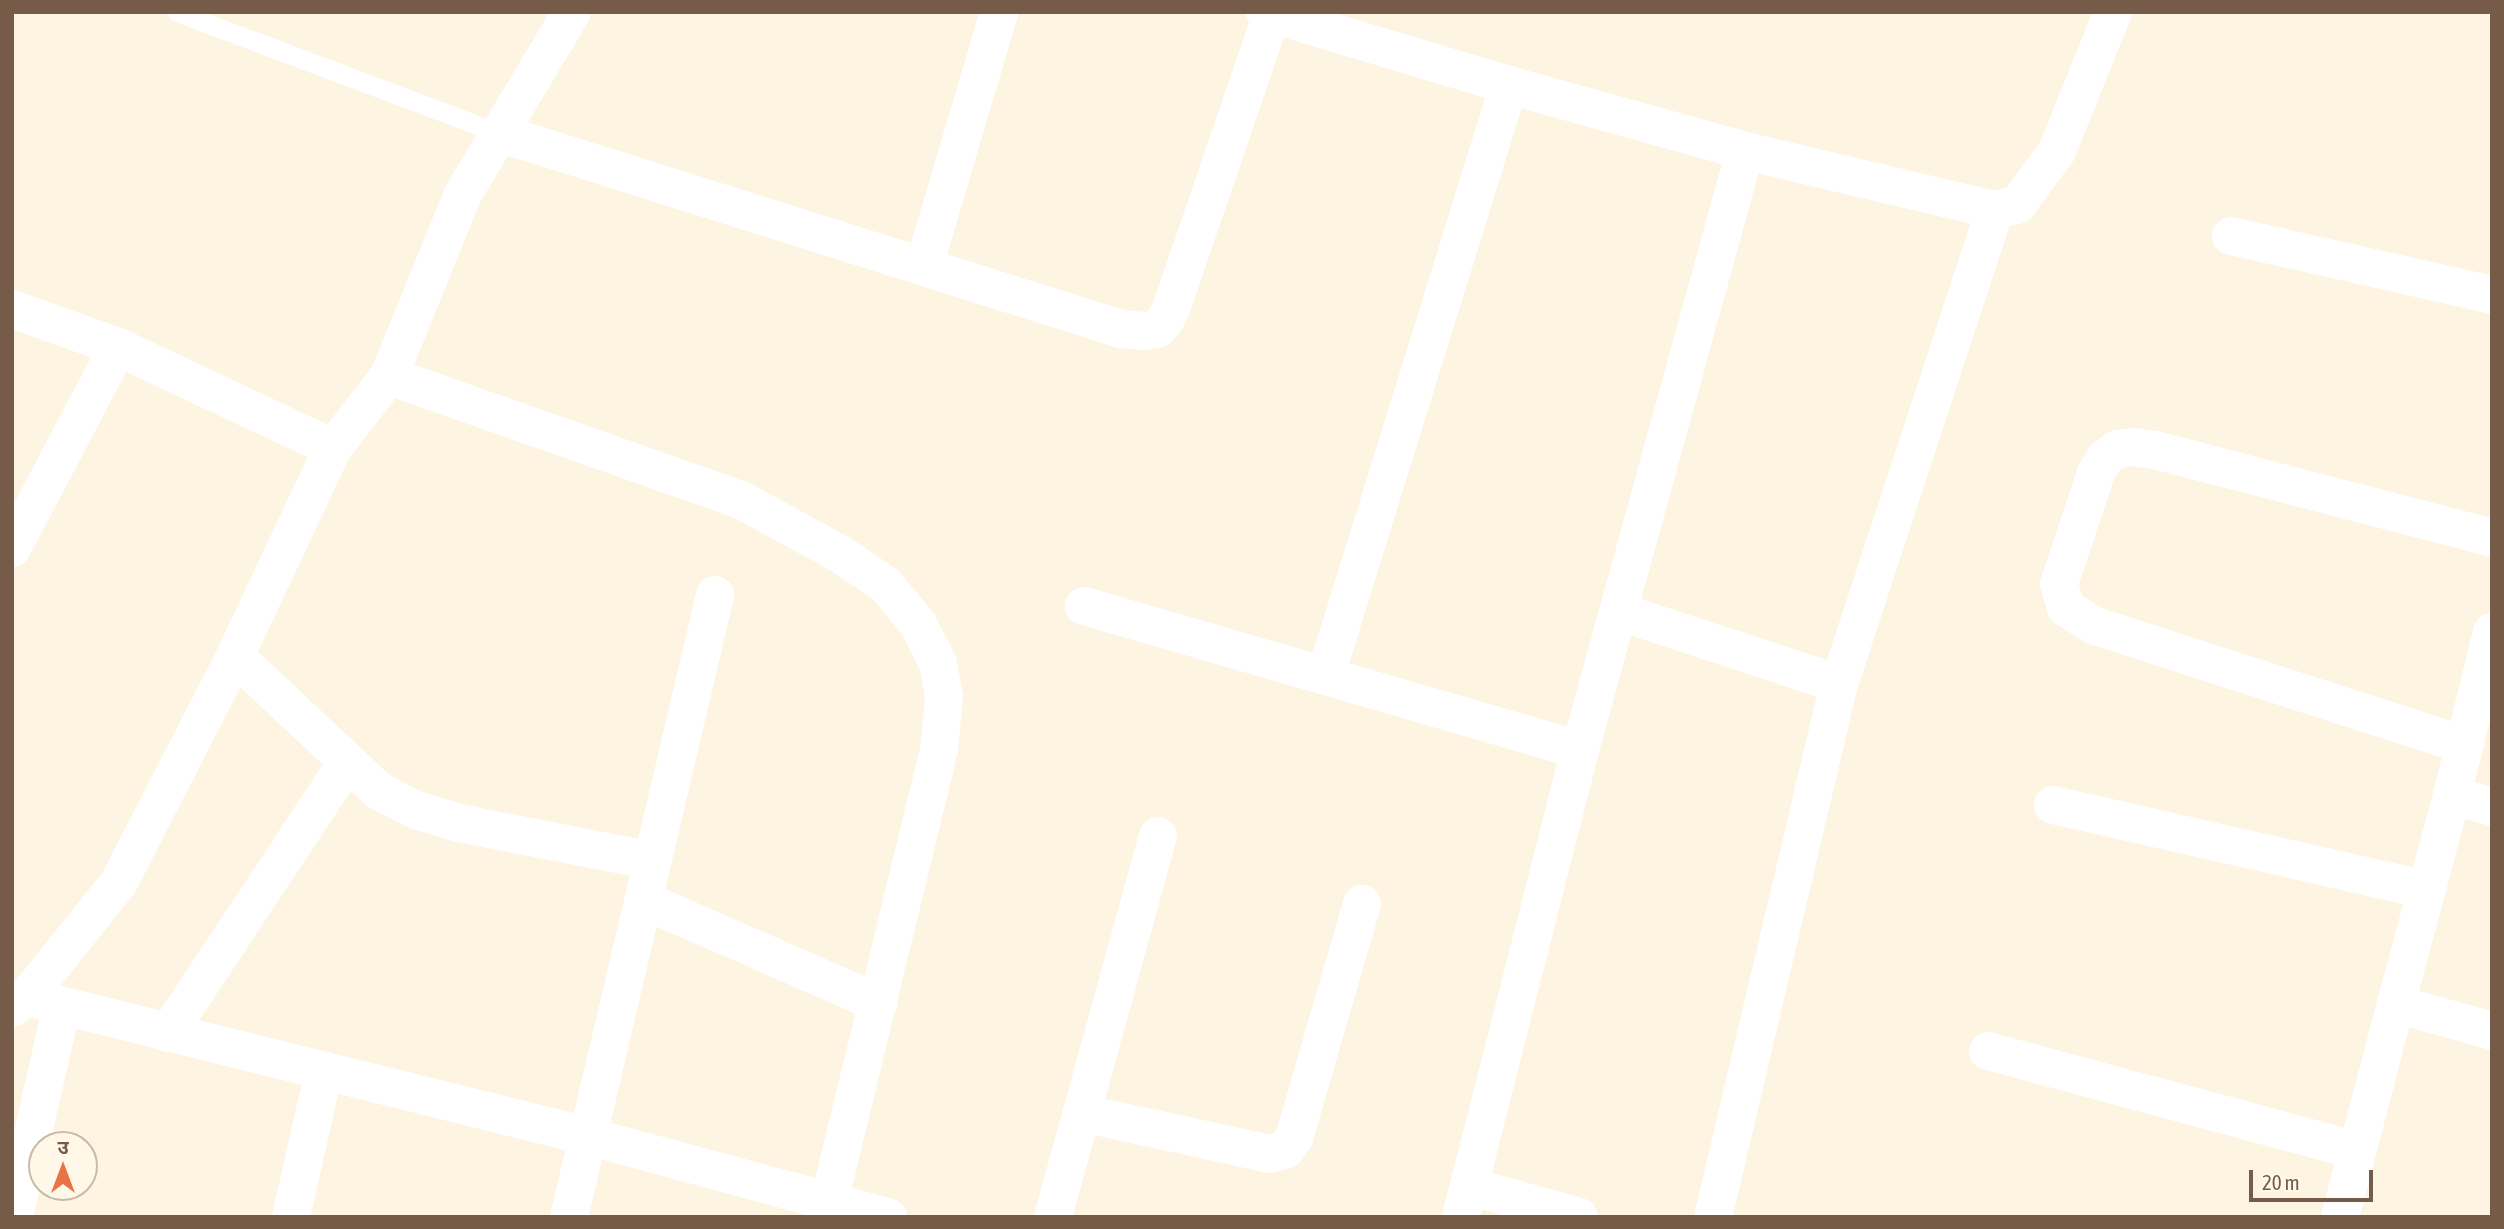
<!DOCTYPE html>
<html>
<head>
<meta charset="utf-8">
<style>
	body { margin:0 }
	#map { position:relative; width:2504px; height:1229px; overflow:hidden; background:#fdf4e2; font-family:"Asap Condensed","Noto Sans Devanagari",sans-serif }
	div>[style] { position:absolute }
	.lane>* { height:19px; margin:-9.5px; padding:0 9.5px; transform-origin:9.5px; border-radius:9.5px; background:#fff }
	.street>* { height:38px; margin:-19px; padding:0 19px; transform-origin:19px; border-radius:19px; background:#fff }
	span { translate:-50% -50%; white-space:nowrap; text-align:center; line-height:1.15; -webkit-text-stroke:7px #fff8e9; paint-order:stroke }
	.frame { position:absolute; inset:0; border:14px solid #755b48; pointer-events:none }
	.north { position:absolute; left:28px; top:1131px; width:70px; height:70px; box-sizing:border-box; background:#fff8e9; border:2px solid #c8b9a9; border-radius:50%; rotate:0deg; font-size:19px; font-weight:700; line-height:28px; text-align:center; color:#755b48 }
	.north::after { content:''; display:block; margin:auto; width:24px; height:32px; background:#e97344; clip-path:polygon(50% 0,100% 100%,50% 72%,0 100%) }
	.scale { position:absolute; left:2249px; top:1170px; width:124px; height:32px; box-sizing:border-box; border:4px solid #755b48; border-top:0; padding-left:9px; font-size:21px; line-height:24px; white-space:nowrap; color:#755b48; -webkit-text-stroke:5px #fff8e9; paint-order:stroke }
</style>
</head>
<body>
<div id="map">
	<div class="lane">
		<div style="left:177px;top:12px;width:344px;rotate:20.6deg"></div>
	</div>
	<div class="street">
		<div style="left:1265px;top:12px;width:255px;rotate:16.7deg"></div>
		<div style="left:1509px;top:85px;width:617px;rotate:107.26deg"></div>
		<div style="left:1509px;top:85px;width:245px;rotate:15.6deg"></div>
		<div style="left:1745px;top:151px;width:257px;rotate:13.3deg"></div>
		<div style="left:1995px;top:210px;width:23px;rotate:-13deg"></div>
		<div style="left:2017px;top:205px;width:67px;rotate:-53.5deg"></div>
		<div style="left:2057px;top:151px;width:150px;rotate:-68.1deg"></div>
		<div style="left:499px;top:133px;width:652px;rotate:17.49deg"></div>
		<div style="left:1121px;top:329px;width:23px;rotate:5deg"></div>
		<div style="left:1144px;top:331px;width:13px;rotate:-9deg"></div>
		<div style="left:1157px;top:329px;width:11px;rotate:-45deg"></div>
		<div style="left:1165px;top:321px;width:17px;rotate:-65deg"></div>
		<div style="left:1172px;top:306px;width:309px;rotate:-71.1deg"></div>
		<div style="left:2231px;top:236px;width:268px;rotate:12.7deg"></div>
		<div style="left:924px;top:266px;width:265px;rotate:-73.5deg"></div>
		<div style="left:12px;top:309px;width:113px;rotate:19.7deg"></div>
		<div style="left:118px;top:347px;width:238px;rotate:25.2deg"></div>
		<div style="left:389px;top:376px;width:373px;rotate:19.4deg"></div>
		<div style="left:741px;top:500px;width:113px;rotate:28.6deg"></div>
		<div style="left:840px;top:554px;width:55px;rotate:34deg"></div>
		<div style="left:886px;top:585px;width:50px;rotate:50.6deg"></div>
		<div style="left:918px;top:624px;width:44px;rotate:62.9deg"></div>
		<div style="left:938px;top:663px;width:35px;rotate:80deg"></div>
		<div style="left:944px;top:697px;width:53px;rotate:95.4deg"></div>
		<div style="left:939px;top:750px;width:481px;rotate:103.7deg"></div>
		<div style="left:12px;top:548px;width:227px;rotate:-62.2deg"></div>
		<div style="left:1084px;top:606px;width:516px;rotate:16.19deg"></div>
		<div style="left:1620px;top:612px;width:231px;rotate:18.2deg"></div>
		<div style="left:1839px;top:684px;width:548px;rotate:103.3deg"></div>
		<div style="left:235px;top:656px;width:197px;rotate:43.2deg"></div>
		<div style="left:379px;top:791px;width:42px;rotate:27.2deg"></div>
		<div style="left:416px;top:810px;width:45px;rotate:16.8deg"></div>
		<div style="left:459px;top:823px;width:197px;rotate:11.1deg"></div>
		<div style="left:1839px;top:684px;width:499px;rotate:-71.8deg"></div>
		<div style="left:2464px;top:745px;width:388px;rotate:-162.1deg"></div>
		<div style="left:2095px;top:626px;width:34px;rotate:-148deg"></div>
		<div style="left:2066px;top:608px;width:25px;rotate:-106deg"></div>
		<div style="left:2059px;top:584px;width:117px;rotate:-71.6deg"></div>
		<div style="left:2096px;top:473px;width:17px;rotate:-59deg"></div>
		<div style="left:2105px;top:458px;width:16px;rotate:-35deg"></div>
		<div style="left:2118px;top:449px;width:15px;rotate:-8deg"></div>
		<div style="left:2133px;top:447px;width:22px;rotate:8deg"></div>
		<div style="left:2155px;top:450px;width:348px;rotate:14.6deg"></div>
		<div style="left:2452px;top:795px;width:42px;rotate:16.7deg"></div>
		<div style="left:2053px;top:805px;width:383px;rotate:12.8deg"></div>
		<div style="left:643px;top:900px;width:257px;rotate:23.6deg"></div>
		<div style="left:27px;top:997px;width:577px;rotate:13.94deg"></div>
		<div style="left:587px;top:1136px;width:312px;rotate:15.1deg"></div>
		<div style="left:2396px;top:1004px;width:216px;rotate:-75deg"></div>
		<div style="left:2452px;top:795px;width:168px;rotate:-76.2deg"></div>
		<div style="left:12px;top:1008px;width:19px;rotate:-36deg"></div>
		<div style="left:27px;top:997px;width:147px;rotate:-51.3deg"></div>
		<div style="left:119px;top:882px;width:254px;rotate:-62.8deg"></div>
		<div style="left:235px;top:656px;width:230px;rotate:-64.8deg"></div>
		<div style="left:333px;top:448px;width:91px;rotate:-52.1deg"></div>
		<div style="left:389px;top:376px;width:196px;rotate:-67.9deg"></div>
		<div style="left:463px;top:194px;width:212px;rotate:-59.1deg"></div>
		<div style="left:168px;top:1033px;width:324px;rotate:-56.5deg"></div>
		<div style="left:1988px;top:1051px;width:381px;rotate:15.1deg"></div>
		<div style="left:1082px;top:1113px;width:192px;rotate:12.3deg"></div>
		<div style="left:1270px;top:1154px;width:16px;rotate:-15deg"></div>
		<div style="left:1285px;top:1150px;width:15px;rotate:-53deg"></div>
		<div style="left:1294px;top:1138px;width:244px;rotate:-73.8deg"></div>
		<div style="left:1469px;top:1186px;width:114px;rotate:15.7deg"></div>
		<div style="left:14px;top:1217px;width:216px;rotate:-77.2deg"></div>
		<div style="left:291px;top:1217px;width:150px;rotate:-77.3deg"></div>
		<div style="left:569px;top:1217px;width:639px;rotate:-76.79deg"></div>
		<div style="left:1053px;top:1217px;width:395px;rotate:-74.6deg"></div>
		<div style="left:1461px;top:1217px;width:482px;rotate:-75.7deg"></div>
		<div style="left:1580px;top:750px;width:621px;rotate:-74.6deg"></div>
		<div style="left:2340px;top:1217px;width:220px;rotate:-75.3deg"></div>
		<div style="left:2396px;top:1004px;width:100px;rotate:15.7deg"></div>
	</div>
	<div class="frame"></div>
	<div class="north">उ</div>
	<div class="scale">20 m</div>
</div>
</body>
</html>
